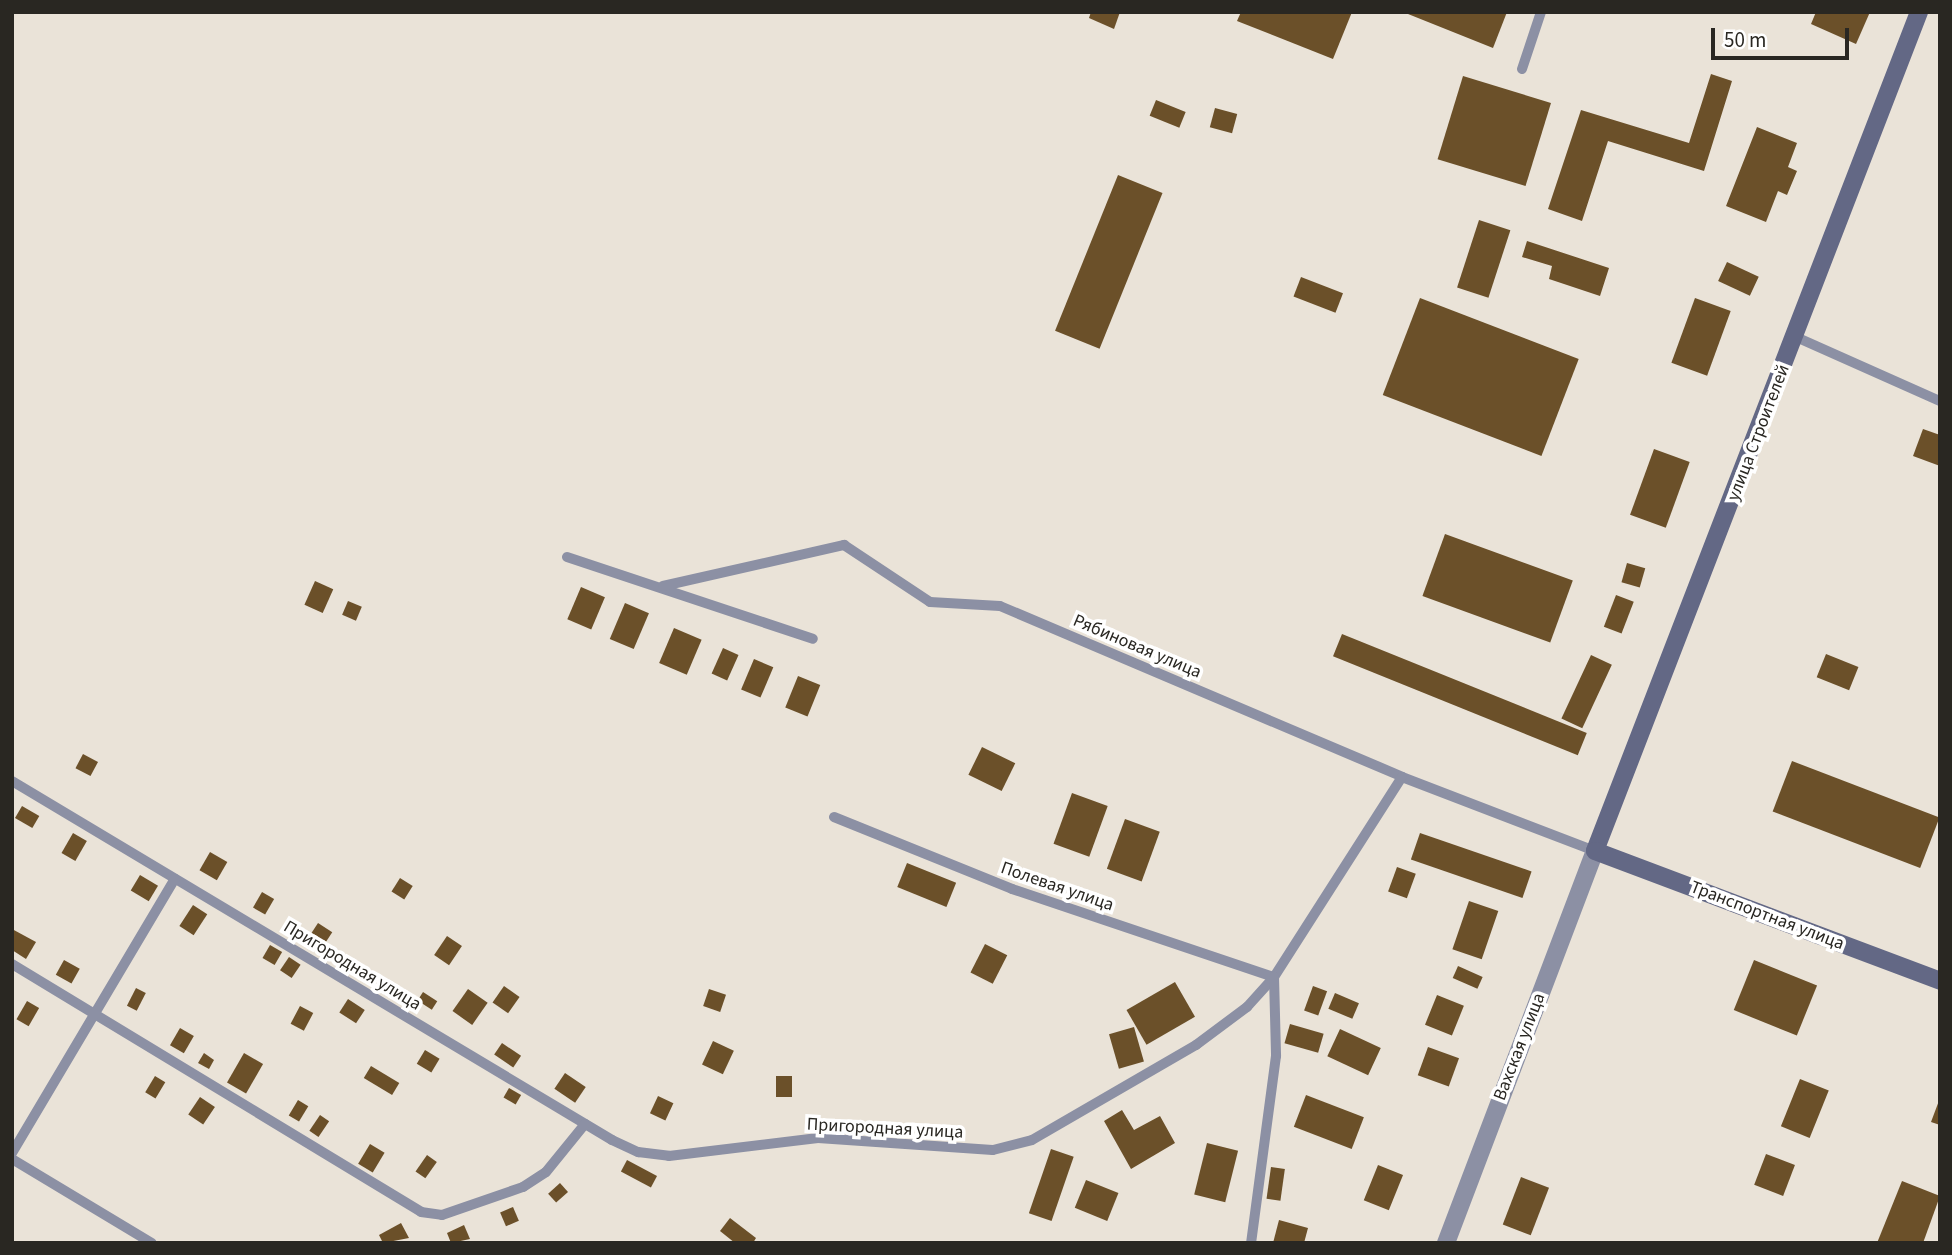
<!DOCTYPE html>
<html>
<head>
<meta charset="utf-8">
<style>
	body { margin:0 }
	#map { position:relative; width:1952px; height:1255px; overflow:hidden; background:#eae3d8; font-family:"Source Sans 3",sans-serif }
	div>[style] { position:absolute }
	.building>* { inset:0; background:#6b5029; transform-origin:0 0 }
	.service>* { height:10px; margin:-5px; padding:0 5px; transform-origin:5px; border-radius:5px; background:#8c90a4 }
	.tertiary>* { height:18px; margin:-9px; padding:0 9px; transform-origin:9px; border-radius:9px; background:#8c90a4 }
	.secondary>* { height:18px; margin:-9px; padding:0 9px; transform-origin:9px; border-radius:9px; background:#636885 }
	span { translate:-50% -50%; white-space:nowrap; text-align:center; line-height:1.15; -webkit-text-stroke:7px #fff; paint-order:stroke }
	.street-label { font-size:18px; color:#292722 }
	.frame { position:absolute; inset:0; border:14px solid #292722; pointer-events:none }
	.scale { position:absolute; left:1711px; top:28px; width:138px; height:32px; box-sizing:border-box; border:4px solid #292722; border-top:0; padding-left:9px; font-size:21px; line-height:24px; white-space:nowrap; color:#292722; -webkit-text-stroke:5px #fff; paint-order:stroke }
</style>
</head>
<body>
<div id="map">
	<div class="building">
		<div style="clip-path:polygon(1091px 12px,1120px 12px,1114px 29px,1089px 18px)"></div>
		<div style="clip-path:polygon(1241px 12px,1352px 12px,1333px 59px,1237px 21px)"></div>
		<div style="clip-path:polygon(1403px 12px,1507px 12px,1493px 48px)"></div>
		<div style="clip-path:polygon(1816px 12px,1870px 12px,1856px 44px,1811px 24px)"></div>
		<div style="clip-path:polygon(1711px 74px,1732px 81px,1704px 171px,1608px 141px,1582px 221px,1548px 209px,1581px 110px,1689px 143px)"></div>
		<div style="left:1463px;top:76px;width:92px;height:87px;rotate:17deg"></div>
		<div style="left:1156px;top:100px;width:32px;height:17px;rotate:22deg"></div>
		<div style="left:1215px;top:108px;width:23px;height:20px;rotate:15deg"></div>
		<div style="clip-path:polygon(1757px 127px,1797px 143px,1788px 167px,1797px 171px,1787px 195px,1778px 191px,1766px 222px,1726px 206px)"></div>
		<div style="left:1118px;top:175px;width:48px;height:168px;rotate:22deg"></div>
		<div style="left:1479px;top:220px;width:33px;height:71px;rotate:18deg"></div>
		<div style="clip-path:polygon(1527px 241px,1609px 268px,1600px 296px,1549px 279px,1552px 266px,1522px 257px)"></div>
		<div style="left:1727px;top:262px;width:35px;height:21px;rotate:25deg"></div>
		<div style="left:1301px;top:277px;width:45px;height:21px;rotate:21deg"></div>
		<div style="left:1420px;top:298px;width:170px;height:104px;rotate:21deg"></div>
		<div style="left:1695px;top:298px;width:38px;height:69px;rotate:20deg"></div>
		<div style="clip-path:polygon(1923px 429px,1940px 435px,1940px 466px,1913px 456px)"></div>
		<div style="left:1654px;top:449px;width:38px;height:70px;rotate:20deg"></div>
		<div style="left:1445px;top:534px;width:136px;height:66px;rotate:20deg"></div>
		<div style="left:1627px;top:563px;width:19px;height:20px;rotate:16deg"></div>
		<div style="left:315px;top:581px;width:20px;height:26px;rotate:24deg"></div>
		<div style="left:581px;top:587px;width:26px;height:35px;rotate:23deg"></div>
		<div style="left:1616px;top:595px;width:19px;height:34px;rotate:21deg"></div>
		<div style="left:348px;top:601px;width:15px;height:15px;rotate:23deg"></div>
		<div style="left:625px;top:603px;width:26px;height:39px;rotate:23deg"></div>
		<div style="left:674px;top:628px;width:30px;height:38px;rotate:23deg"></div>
		<div style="left:1342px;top:634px;width:264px;height:24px;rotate:22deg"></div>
		<div style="left:723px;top:648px;width:17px;height:28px;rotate:24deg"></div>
		<div style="left:1826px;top:654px;width:35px;height:25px;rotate:22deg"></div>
		<div style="left:1591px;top:655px;width:23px;height:70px;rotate:25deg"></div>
		<div style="left:754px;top:659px;width:21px;height:33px;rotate:23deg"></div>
		<div style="left:798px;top:676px;width:24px;height:34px;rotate:22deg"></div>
		<div style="left:982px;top:747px;width:37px;height:31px;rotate:26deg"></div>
		<div style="left:83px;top:754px;width:17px;height:16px;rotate:28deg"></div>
		<div style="left:1792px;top:761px;width:158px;height:54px;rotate:21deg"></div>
		<div style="left:1072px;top:793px;width:38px;height:54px;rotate:20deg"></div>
		<div style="left:22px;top:806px;width:20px;height:14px;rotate:30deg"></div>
		<div style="left:1125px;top:819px;width:37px;height:53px;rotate:20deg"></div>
		<div style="left:73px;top:833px;width:16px;height:23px;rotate:30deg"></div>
		<div style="left:1420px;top:833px;width:118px;height:28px;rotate:19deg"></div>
		<div style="left:210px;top:852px;width:20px;height:21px;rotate:30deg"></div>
		<div style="left:907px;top:863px;width:53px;height:26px;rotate:22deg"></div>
		<div style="left:1397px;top:867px;width:20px;height:26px;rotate:20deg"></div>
		<div style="left:140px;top:875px;width:21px;height:18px;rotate:31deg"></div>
		<div style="left:400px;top:878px;width:15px;height:16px;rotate:32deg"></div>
		<div style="left:262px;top:892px;width:14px;height:18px;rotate:30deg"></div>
		<div style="left:1469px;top:901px;width:31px;height:51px;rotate:19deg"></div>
		<div style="left:193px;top:905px;width:17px;height:25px;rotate:33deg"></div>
		<div style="left:318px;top:923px;width:17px;height:21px;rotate:33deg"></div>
		<div style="clip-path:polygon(12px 929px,36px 942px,26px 959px,12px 950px)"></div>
		<div style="left:447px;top:936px;width:18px;height:23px;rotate:34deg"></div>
		<div style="left:985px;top:944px;width:25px;height:32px;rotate:27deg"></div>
		<div style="left:270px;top:945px;width:14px;height:15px;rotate:30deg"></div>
		<div style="left:289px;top:957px;width:14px;height:16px;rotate:34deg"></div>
		<div style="left:64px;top:960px;width:18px;height:17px;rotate:29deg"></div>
		<div style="left:1754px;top:960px;width:68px;height:54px;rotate:22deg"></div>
		<div style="left:1458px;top:966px;width:27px;height:13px;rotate:24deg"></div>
		<div style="left:1175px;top:982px;width:40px;height:56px;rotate:60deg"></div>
		<div style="left:504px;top:986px;width:19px;height:20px;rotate:35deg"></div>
		<div style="left:1313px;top:986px;width:15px;height:26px;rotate:20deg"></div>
		<div style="left:136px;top:988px;width:11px;height:20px;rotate:27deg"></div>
		<div style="left:468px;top:989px;width:24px;height:27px;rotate:35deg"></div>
		<div style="left:709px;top:989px;width:18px;height:18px;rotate:19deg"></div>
		<div style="left:423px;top:992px;width:17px;height:10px;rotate:33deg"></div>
		<div style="left:1335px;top:993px;width:26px;height:17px;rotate:23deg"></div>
		<div style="left:1437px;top:995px;width:29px;height:32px;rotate:22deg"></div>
		<div style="left:348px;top:999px;width:20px;height:16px;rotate:33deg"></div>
		<div style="left:27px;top:1001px;width:14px;height:21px;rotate:30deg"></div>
		<div style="left:300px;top:1006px;width:15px;height:20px;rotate:28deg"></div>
		<div style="left:1290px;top:1024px;width:35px;height:20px;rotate:16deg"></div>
		<div style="left:1134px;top:1027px;width:36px;height:26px;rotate:74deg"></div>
		<div style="left:180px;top:1028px;width:16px;height:20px;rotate:30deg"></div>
		<div style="left:1340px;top:1029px;width:45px;height:30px;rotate:25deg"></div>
		<div style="left:713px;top:1041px;width:23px;height:26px;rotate:25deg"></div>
		<div style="left:502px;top:1043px;width:23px;height:14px;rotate:34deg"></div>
		<div style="left:1428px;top:1047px;width:33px;height:30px;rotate:20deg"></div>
		<div style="left:425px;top:1050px;width:17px;height:16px;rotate:31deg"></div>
		<div style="clip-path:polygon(204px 1053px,214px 1060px,209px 1069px,198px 1063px)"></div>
		<div style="left:244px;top:1053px;width:22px;height:34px;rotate:30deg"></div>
		<div style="left:371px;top:1066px;width:33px;height:14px;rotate:31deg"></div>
		<div style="left:565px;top:1073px;width:25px;height:19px;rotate:34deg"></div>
		<div style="left:155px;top:1076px;width:12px;height:19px;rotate:31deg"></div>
		<div style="left:776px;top:1076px;width:16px;height:21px"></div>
		<div style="left:1800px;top:1079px;width:31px;height:51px;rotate:22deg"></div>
		<div style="left:509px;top:1088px;width:14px;height:11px;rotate:30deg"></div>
		<div style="left:1306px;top:1095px;width:62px;height:34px;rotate:21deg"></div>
		<div style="left:658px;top:1096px;width:17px;height:19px;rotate:25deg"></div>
		<div style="left:200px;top:1097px;width:18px;height:21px;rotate:34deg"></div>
		<div style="clip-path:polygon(1940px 1098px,1940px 1125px,1931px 1122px)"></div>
		<div style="left:298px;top:1100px;width:12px;height:18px;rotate:31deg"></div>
		<div style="clip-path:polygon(1122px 1110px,1134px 1130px,1160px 1116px,1175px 1143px,1131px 1169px,1104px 1121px)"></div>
		<div style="left:320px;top:1115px;width:11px;height:19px;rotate:34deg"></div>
		<div style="left:1207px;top:1143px;width:32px;height:53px;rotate:14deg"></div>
		<div style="left:370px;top:1144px;width:17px;height:23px;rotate:31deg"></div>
		<div style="left:1051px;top:1149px;width:24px;height:68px;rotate:19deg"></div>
		<div style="left:1766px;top:1154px;width:31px;height:33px;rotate:21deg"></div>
		<div style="left:427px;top:1155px;width:12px;height:20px;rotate:35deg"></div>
		<div style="left:627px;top:1160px;width:34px;height:13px;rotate:28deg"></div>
		<div style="left:1378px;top:1165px;width:27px;height:38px;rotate:22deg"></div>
		<div style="left:1271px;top:1167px;width:14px;height:32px;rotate:8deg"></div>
		<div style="left:1521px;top:1177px;width:30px;height:51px;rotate:21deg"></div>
		<div style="left:1086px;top:1180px;width:35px;height:30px;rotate:22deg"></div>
		<div style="clip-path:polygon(1902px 1181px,1940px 1196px,1923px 1243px,1877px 1243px)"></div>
		<div style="left:560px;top:1183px;width:12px;height:16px;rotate:48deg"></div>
		<div style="left:513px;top:1207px;width:15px;height:14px;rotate:67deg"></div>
		<div style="clip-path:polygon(730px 1218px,756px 1238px,753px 1243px,735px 1243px,720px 1231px)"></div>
		<div style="clip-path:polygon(1279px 1220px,1308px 1228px,1304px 1243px,1273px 1243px)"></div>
		<div style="clip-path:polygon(401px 1223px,409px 1238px,383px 1243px,379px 1235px)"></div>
		<div style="clip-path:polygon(464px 1225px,470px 1239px,451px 1243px,447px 1233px)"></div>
	</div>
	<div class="service">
		<div style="left:1522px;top:69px;width:60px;rotate:-71.6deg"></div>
		<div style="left:1796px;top:337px;width:158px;rotate:24deg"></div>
		<div style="left:567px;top:557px;width:259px;rotate:18.4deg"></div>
		<div style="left:663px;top:586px;width:186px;rotate:-12.8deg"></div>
		<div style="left:844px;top:545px;width:103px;rotate:33.5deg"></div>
		<div style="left:930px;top:602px;width:70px;rotate:3.3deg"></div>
		<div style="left:1000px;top:606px;width:437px;rotate:23deg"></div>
		<div style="left:1402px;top:777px;width:207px;rotate:21deg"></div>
		<div style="left:12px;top:781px;width:699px;rotate:30.89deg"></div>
		<div style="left:612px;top:1140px;width:29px;rotate:25deg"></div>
		<div style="left:638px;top:1152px;width:31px;rotate:7deg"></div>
		<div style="left:669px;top:1156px;width:150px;rotate:-6.9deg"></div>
		<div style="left:818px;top:1138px;width:175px;rotate:3.9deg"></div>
		<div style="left:993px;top:1150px;width:40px;rotate:-14.4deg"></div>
		<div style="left:1032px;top:1140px;width:190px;rotate:-30.1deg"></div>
		<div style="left:1196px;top:1045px;width:64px;rotate:-36.7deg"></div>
		<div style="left:1247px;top:1007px;width:40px;rotate:-48deg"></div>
		<div style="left:1274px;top:977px;width:237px;rotate:-57.4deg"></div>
		<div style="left:834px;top:817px;width:192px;rotate:22deg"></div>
		<div style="left:1012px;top:889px;width:276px;rotate:18.6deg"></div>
		<div style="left:1274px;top:977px;width:79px;rotate:88.5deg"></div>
		<div style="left:1276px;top:1056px;width:189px;rotate:97.6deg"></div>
		<div style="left:12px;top:964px;width:478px;rotate:31.2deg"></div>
		<div style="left:421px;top:1212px;width:21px;rotate:8deg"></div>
		<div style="left:442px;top:1215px;width:86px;rotate:-19.1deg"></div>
		<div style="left:523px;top:1187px;width:27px;rotate:-33deg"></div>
		<div style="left:546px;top:1172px;width:62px;rotate:-50.9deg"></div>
		<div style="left:12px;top:1153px;width:319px;rotate:-59.3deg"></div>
		<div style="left:12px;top:1159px;width:163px;rotate:31deg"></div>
	</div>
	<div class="tertiary">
		<div style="left:1446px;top:1243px;width:419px;rotate:-69.2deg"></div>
	</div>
	<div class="secondary">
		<div style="left:1919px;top:12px;width:899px;rotate:111.12deg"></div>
		<div style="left:1595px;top:851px;width:369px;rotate:20.6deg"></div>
	</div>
	<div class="street-label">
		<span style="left:1759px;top:433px;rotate:-69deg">улица Строителей</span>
		<span style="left:1137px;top:647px;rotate:23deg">Рябиновая улица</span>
		<span style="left:1057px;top:887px;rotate:19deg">Полевая улица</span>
		<span style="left:1767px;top:916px;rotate:21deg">Транспортная улица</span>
		<span style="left:352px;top:966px;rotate:31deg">Пригородная улица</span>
		<span style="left:1520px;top:1047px;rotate:-69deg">Вахская улица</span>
		<span style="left:885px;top:1129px;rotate:3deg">Пригородная улица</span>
	</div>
	<div class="frame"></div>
	<div class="scale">50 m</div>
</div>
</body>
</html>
